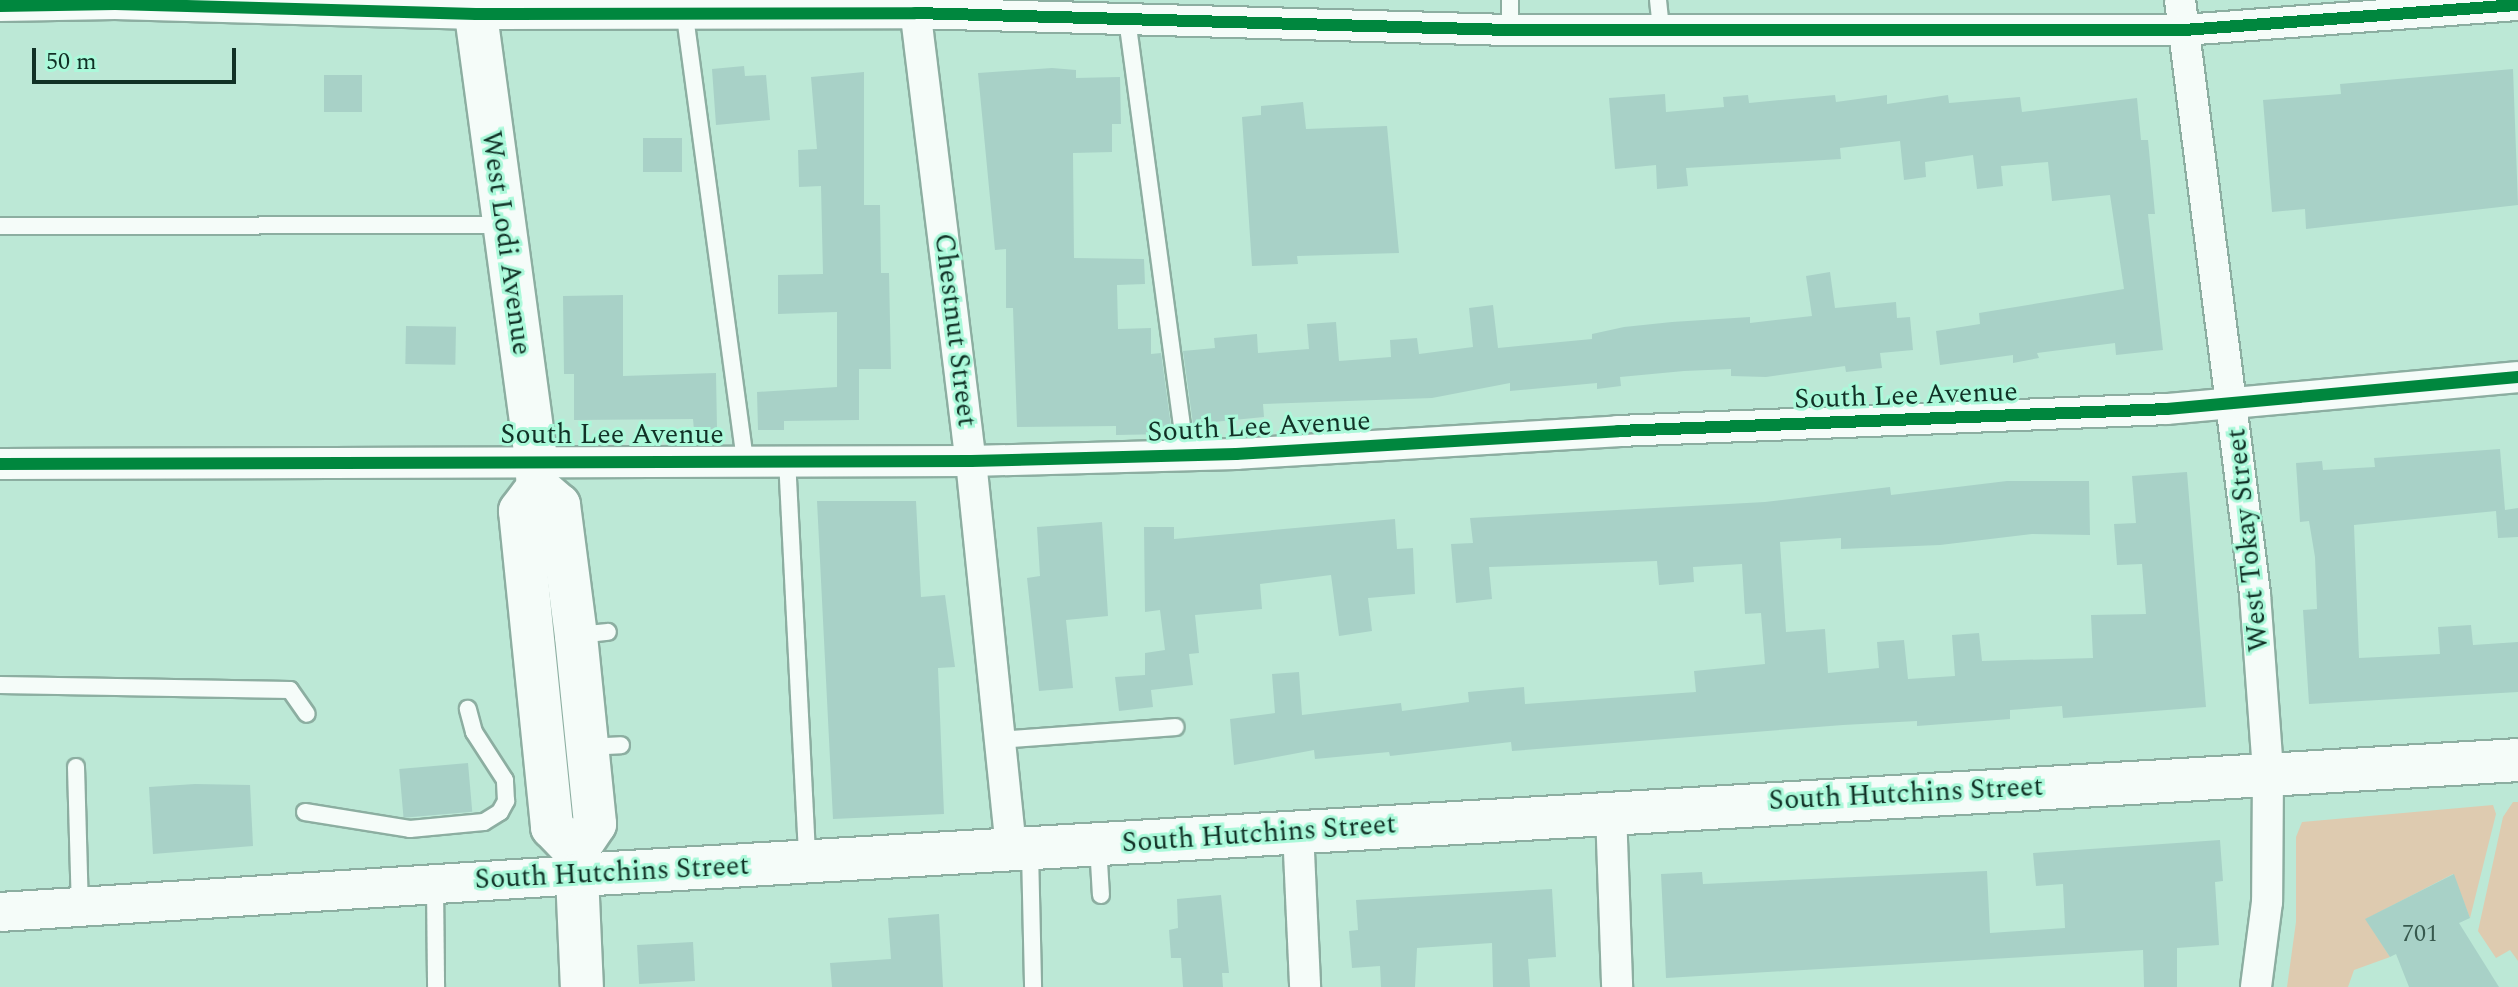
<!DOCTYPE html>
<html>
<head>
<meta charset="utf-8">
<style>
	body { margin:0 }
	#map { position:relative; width:2518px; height:987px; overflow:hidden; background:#bce8d6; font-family:Spectral,serif }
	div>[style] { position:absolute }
	.green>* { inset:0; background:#decbb0 }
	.building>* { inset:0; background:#a8d1c7; transform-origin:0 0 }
	.roads { filter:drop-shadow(2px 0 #8caea1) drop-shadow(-2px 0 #8caea1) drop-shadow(0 2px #8caea1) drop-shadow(0 -2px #8caea1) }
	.service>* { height:16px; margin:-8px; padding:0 8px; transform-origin:8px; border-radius:8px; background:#f5fcf9 }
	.minor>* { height:30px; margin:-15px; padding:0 15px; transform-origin:15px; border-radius:15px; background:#f5fcf9 }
	.tertiary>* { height:38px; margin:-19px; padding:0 19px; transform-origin:19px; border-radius:19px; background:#f5fcf9 }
	.secondary>* { height:42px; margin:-21px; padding:0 21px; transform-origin:21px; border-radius:21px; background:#f5fcf9 }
	.cycleway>* { height:12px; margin:-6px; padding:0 6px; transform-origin:6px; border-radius:6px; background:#00873e }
	span { translate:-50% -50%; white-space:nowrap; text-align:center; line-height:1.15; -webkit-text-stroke:6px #abf9da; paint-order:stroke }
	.number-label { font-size:24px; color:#37594e }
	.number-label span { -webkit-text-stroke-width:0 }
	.street-label { font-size:28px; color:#113126 }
	.scale { position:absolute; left:32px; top:48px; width:204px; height:36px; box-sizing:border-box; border:4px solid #113126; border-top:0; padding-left:10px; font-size:24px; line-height:28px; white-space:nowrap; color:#113126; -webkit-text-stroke:6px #abf9da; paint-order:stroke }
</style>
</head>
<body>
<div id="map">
	<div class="green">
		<div style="clip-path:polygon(2513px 802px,2518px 802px,2518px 961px,2510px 950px,2496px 958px,2478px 931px,2503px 817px)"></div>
		<div style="clip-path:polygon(2493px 805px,2496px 814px,2470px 918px,2453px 874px,2366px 919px,2390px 957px,2354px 970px,2348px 987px,2287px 987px,2296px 922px,2296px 837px,2302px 822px)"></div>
	</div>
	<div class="building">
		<div style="clip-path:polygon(744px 66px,745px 76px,766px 75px,770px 120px,716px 125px,712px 69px)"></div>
		<div style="clip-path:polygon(1052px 68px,1076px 70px,1076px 78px,1120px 77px,1121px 124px,1112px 124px,1112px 152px,1073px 153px,1074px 258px,1144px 259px,1145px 284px,1117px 285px,1118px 329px,1151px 328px,1151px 354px,1161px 353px,1171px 426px,1167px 434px,1116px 435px,1116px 426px,1017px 427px,1013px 308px,1006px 308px,1006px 249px,995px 250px,978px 73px)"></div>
		<div style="clip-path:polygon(2513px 69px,2518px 205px,2306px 229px,2305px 209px,2272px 212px,2263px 100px,2341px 94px,2340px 84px)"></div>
		<div style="clip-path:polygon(864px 72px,864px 205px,880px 205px,881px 273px,889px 273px,891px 369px,859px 369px,859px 420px,784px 421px,784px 430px,758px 430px,757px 392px,837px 387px,837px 312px,778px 314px,778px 275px,823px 274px,821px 186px,799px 187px,798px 150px,817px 149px,811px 77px)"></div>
		<div style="left:362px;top:75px;width:37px;height:38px;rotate:90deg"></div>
		<div style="clip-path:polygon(1665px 94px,1666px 112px,1724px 107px,1723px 97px,1748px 95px,1749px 103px,1835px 95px,1836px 102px,1887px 95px,1887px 104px,1948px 95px,1949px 103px,2020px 97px,2022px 112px,2137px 98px,2141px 140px,2148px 140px,2155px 214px,2148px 214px,2163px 350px,2116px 355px,2115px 343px,2037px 353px,2039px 358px,2013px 363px,2013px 355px,1940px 365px,1936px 331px,1980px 324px,1979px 313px,2124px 289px,2110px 195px,2052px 201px,2048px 162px,2001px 166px,2003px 186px,1977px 189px,1973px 155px,1925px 162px,1926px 177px,1904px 180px,1900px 141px,1840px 148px,1841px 159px,1686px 168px,1688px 186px,1657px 189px,1656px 165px,1615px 169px,1609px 98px)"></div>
		<div style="clip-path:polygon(1303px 102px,1306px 129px,1387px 126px,1399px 253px,1297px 256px,1298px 264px,1252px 266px,1242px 117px,1261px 115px,1261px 106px)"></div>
		<div style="left:643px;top:138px;width:39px;height:34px"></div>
		<div style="clip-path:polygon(1830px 272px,1835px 308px,1896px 302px,1897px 318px,1910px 317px,1913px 350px,1880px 353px,1882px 368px,1846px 372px,1845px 366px,1766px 377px,1731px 376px,1731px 369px,1684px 371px,1620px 377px,1621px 386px,1597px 389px,1597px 383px,1510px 391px,1510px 383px,1432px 398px,1263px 404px,1264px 417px,1193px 424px,1183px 351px,1215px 348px,1214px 338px,1257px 334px,1258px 353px,1309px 349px,1307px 324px,1336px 322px,1339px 361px,1391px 357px,1390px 340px,1417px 338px,1419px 354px,1473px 347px,1469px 308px,1493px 305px,1498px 348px,1592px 339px,1592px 334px,1624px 327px,1672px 322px,1750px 317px,1750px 323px,1812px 316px,1806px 276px)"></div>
		<div style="clip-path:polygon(623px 295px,623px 376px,716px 373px,717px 429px,694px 430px,693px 419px,574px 420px,574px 374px,564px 374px,563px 296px)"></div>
		<div style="left:406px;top:326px;width:50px;height:38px;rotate:1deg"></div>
		<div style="clip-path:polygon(2500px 449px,2505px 510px,2518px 508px,2518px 537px,2498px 538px,2496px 511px,2354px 525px,2359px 658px,2440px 654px,2438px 627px,2471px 625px,2473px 645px,2518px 642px,2518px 692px,2309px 704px,2303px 610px,2317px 609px,2315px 557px,2309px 521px,2300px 522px,2296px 463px,2322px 461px,2323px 470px,2375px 467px,2374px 458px)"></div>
		<div style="clip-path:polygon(2187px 472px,2206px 707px,2063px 718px,2062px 706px,2010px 710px,2010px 719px,1917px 726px,1917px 721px,1843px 725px,1512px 751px,1511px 742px,1390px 756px,1389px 752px,1315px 759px,1314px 750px,1234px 765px,1230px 719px,1275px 713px,1272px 674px,1299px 672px,1302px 715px,1401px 703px,1402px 711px,1469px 702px,1468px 692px,1524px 687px,1525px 704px,1696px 692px,1694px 671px,1765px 664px,1761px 613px,1745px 614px,1742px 564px,1693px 567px,1694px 582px,1659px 585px,1657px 561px,1489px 567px,1492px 599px,1456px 603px,1451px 544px,1473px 543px,1470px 518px,1765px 502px,1890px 487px,1891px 495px,2007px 481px,2089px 481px,2090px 535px,2032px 534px,1940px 545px,1841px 549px,1841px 538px,1780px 542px,1786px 632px,1825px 629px,1828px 673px,1879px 668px,1877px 642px,1904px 640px,1908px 679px,1955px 676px,1952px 635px,1979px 633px,1982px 661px,2093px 658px,2091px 615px,2146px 614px,2142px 564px,2117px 565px,2114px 524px,2136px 523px,2132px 476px)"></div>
		<div style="clip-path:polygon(817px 501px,916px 501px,921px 597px,945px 595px,955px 667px,938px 668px,944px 814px,833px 819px)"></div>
		<div style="clip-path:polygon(1395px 519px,1397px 549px,1413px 548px,1415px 594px,1368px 598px,1372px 631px,1339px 636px,1331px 575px,1260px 584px,1262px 609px,1195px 615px,1199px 653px,1189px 654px,1193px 685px,1151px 690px,1153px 707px,1119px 711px,1115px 677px,1145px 675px,1145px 653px,1165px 650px,1160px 610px,1145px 612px,1144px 527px,1174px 527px,1174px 539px)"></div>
		<div style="clip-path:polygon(1102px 522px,1108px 616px,1066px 620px,1073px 688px,1039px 691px,1027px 578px,1040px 576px,1037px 527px)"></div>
		<div style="left:468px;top:763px;width:49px;height:69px;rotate:85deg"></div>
		<div style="clip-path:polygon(195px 784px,250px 785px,253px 846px,153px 854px,149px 787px)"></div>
		<div style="clip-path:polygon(2220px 840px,2223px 881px,2215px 882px,2219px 945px,2177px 948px,2177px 987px,2144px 987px,2143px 950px,1666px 978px,1661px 874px,1702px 872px,1703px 884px,1987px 871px,1990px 933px,2065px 928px,2063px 884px,2036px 886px,2033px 853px)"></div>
		<div style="clip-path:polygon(2454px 874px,2470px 918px,2459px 923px,2499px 987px,2409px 987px,2396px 954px,2390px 957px,2365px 919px)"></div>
		<div style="clip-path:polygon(1552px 889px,1556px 957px,1528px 959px,1530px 987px,1493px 987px,1492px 943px,1417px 948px,1415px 987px,1381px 987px,1380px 966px,1352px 968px,1349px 931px,1358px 930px,1356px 900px)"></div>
		<div style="clip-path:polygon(1221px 895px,1229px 973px,1222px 973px,1223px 987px,1183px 987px,1181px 958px,1171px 958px,1169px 930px,1178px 928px,1177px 899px)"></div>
		<div style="clip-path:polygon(939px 914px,943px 987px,832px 987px,830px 963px,891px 959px,888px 918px)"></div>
		<div style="left:693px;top:942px;width:39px;height:56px;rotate:87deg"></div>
	</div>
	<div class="roads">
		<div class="service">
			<div style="left:1510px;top:0;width:30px;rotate:90deg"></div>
			<div style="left:1658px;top:0;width:30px;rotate:84deg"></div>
			<div style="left:684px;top:9px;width:454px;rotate:82.3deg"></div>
			<div style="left:1127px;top:19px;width:441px;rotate:82.3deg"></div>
			<div style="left:0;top:226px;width:502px;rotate:-0.11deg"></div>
			<div style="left:787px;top:459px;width:401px;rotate:87.1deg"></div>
			<div style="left:578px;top:635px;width:30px;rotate:-6deg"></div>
			<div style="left:0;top:685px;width:290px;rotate:1deg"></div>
			<div style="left:290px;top:690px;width:29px;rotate:55deg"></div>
			<div style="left:999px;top:740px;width:177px;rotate:-4.2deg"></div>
			<div style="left:587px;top:747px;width:34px;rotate:-3deg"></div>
			<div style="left:76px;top:767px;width:139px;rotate:88.4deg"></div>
			<div style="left:305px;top:812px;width:106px;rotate:9.2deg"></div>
			<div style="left:410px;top:829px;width:74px;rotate:-5.4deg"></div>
			<div style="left:484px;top:822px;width:19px;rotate:-32deg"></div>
			<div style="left:500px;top:812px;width:13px;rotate:-61deg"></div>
			<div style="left:506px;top:801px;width:21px;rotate:-93deg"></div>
			<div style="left:505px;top:780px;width:57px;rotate:-122.9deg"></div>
			<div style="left:474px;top:732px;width:24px;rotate:-105deg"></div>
			<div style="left:1098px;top:845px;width:50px;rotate:86.6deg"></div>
			<div style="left:1030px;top:851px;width:136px;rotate:88.7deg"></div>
			<div style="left:435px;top:885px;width:102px;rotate:89.4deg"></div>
		</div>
		<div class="minor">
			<div style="left:914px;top:0;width:465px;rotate:83deg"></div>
			<div style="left:971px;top:461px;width:391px;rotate:84.1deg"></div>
			<div style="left:2180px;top:0;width:599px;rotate:82.8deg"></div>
			<div style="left:2255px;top:594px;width:179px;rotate:85.8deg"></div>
			<div style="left:2268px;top:773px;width:129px;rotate:90.4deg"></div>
			<div style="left:2267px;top:902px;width:86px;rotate:97.4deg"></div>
			<div style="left:0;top:6px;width:115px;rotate:-1deg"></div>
			<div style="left:115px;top:4px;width:361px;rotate:1.6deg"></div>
			<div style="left:476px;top:14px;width:439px;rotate:-0.1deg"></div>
			<div style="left:915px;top:13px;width:595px;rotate:1.64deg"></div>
			<div style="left:1510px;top:30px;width:674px"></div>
			<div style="left:2184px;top:30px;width:335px;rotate:-4.3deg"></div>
			<div style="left:0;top:464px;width:971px;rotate:-0.18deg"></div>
			<div style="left:971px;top:461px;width:265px;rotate:-1.5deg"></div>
			<div style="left:1236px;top:454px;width:383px;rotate:-3.4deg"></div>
			<div style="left:1618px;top:431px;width:549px;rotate:-2.29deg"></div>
			<div style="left:2167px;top:409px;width:352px;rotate:-5.2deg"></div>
			<div style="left:1611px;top:811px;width:176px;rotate:88deg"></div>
			<div style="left:1298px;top:830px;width:157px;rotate:87.4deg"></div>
		</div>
		<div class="tertiary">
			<div style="left:0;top:912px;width:579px;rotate:-3.66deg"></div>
		</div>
		<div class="secondary">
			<div style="left:474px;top:0;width:465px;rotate:82.3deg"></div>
			<div style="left:536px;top:461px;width:26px;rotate:86deg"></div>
			<div style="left:538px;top:487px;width:30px;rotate:127deg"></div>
			<div style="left:520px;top:511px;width:318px;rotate:84.2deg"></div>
			<div style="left:552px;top:827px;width:35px;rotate:46deg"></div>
			<div style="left:576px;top:852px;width:135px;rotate:87.5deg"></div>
			<div style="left:538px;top:487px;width:28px;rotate:41deg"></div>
			<div style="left:559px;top:505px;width:132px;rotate:82.6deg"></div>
			<div style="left:576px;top:636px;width:189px;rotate:84.2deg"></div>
			<div style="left:595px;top:824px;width:34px;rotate:124deg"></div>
			<div style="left:578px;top:875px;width:1943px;rotate:-3.39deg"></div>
		</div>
	</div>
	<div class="cycleway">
		<div style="left:0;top:6px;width:115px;rotate:-1deg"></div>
		<div style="left:115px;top:4px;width:361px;rotate:1.6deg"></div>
		<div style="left:476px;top:14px;width:439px;rotate:-0.1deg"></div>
		<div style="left:915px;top:13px;width:595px;rotate:1.64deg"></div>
		<div style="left:1510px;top:30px;width:674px"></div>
		<div style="left:2184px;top:30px;width:335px;rotate:-4.3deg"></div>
		<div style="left:0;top:464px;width:971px;rotate:-0.18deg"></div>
		<div style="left:971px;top:461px;width:265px;rotate:-1.5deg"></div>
		<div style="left:1236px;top:454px;width:383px;rotate:-3.4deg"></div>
		<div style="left:1618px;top:431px;width:549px;rotate:-2.29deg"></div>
		<div style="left:2167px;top:409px;width:352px;rotate:-5.2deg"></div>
	</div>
	<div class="number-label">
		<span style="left:2420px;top:935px">701</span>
	</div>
	<div class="street-label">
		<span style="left:506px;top:243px;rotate:82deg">West Lodi Avenue</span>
		<span style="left:955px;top:330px;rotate:83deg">Chestnut Street</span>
		<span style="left:1906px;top:396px;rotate:-2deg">South Lee Avenue</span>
		<span style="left:1259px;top:427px;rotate:-3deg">South Lee Avenue</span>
		<span style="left:612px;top:435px">South Lee Avenue</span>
		<span style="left:2248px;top:540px;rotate:-96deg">West Tokay Street</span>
		<span style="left:1906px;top:794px;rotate:-3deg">South Hutchins Street</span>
		<span style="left:1259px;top:834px;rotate:-4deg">South Hutchins Street</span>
		<span style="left:612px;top:873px;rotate:-3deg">South Hutchins Street</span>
	</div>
	<div class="scale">50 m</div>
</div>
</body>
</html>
